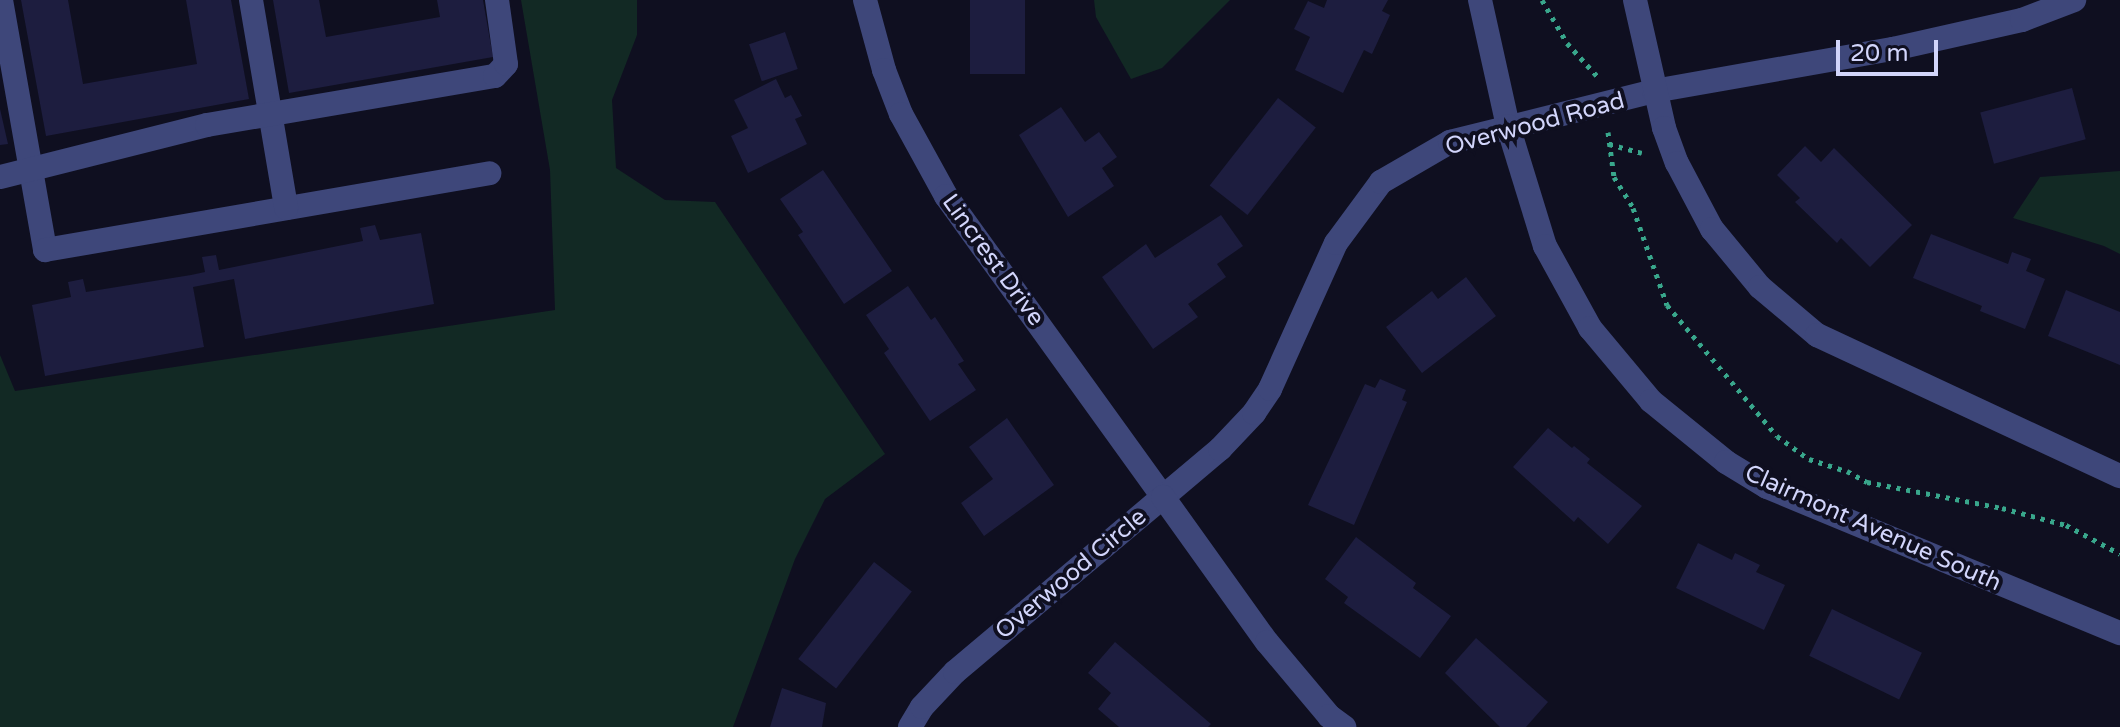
<!DOCTYPE html>
<html>
<head>
<meta charset="utf-8">
<style>
	body { margin:0 }
	#map { position:relative; width:2120px; height:727px; overflow:hidden; background:#0f0f20; font-family:"Varela Round",sans-serif }
	div>[style] { position:absolute }
	.green>* { inset:0; background:#122924 }
	.building>* { inset:0; background:#1d1d3f; transform-origin:0 0 }
	.path>* { height:5px; margin-top:-2.5px; transform-origin:0; background:repeating-linear-gradient(90deg,#39a78c 0 4px,transparent 0 10px) }
	.minor>* { height:24px; margin:-12px; padding:0 12px; transform-origin:12px; border-radius:12px; background:#3e477a }
	span { translate:-50% -50%; white-space:nowrap; text-align:center; line-height:1.15; -webkit-text-stroke:8px #0f0f20; paint-order:stroke }
	.street-label { font-size:24px; color:#d2d5fb }
	.scale { position:absolute; left:1836px; top:40px; width:102px; height:36px; box-sizing:border-box; border:4px solid #d2d5fb; border-top:0; padding-left:10px; font-size:24px; line-height:28px; white-space:nowrap; color:#d2d5fb; -webkit-text-stroke:6px #0f0f20; paint-order:stroke }
</style>
</head>
<body>
<div id="map">
	<div class="green">
		<div style="clip-path:polygon(521px 0,637px 0,637px 35px,612px 100px,616px 168px,665px 200px,715px 202px,885px 454px,825px 499px,795px 559px,733px 727px,0 727px,0 355px,15px 391px,555px 310px,550px 170px)"></div>
		<div style="clip-path:polygon(1094px 0,1230px 0,1162px 68px,1131px 79px,1096px 17px)"></div>
		<div style="clip-path:polygon(2120px 171px,2120px 254px,2104px 246px,2013px 218px,2040px 177px)"></div>
	</div>
	<div class="building">
		<div style="clip-path:polygon(21px 0,68px 0,83px 84px,197px 64px,186px 0,231px 0,249px 99px,46px 136px)"></div>
		<div style="clip-path:polygon(273px 0,319px 0,326px 37px,440px 17px,437px 0,483px 0,493px 57px,289px 93px)"></div>
		<div style="left:970px;top:0;width:55px;height:74px"></div>
		<div style="clip-path:polygon(1327px 0,1388px 0,1382px 11px,1390px 15px,1372px 54px,1364px 50px,1343px 93px,1295px 70px,1310px 37px,1294px 29px,1308px 1px,1324px 8px)"></div>
		<div style="left:785px;top:32px;width:39px;height:38px;rotate:71deg"></div>
		<div style="clip-path:polygon(776px 79px,785px 98px,791px 95px,802px 116px,795px 119px,807px 144px,748px 173px,731px 136px,748px 128px,734px 100px)"></div>
		<div style="left:2072px;top:88px;width:53px;height:95px;rotate:75deg"></div>
		<div style="left:1278px;top:98px;width:48px;height:111px;rotate:38deg"></div>
		<div style="clip-path:polygon(1061px 107px,1085px 142px,1099px 132px,1117px 157px,1102px 168px,1114px 186px,1068px 217px,1019px 135px)"></div>
		<div style="clip-path:polygon(0 109px,8px 144px,0 145px)"></div>
		<div style="clip-path:polygon(1805px 146px,1821px 162px,1834px 148px,1912px 225px,1870px 267px,1841px 238px,1837px 243px,1795px 202px,1800px 198px,1777px 175px)"></div>
		<div style="clip-path:polygon(823px 170px,892px 271px,844px 304px,798px 235px,803px 232px,780px 199px)"></div>
		<div style="clip-path:polygon(1221px 215px,1243px 246px,1217px 264px,1226px 277px,1188px 304px,1198px 317px,1153px 349px,1102px 277px,1146px 244px,1155px 258px)"></div>
		<div style="clip-path:polygon(375px 225px,380px 240px,421px 233px,434px 304px,245px 339px,234px 279px,193px 287px,204px 347px,45px 376px,32px 305px,71px 297px,68px 282px,83px 279px,86px 292px,191px 275px,205px 272px,202px 257px,216px 255px,219px 270px,234px 267px,363px 241px,360px 228px)"></div>
		<div style="clip-path:polygon(1931px 234px,2008px 264px,2012px 252px,2031px 259px,2026px 271px,2045px 279px,2025px 329px,1980px 311px,1982px 306px,1913px 278px)"></div>
		<div style="clip-path:polygon(1466px 277px,1496px 316px,1422px 373px,1386px 327px,1432px 291px,1438px 299px)"></div>
		<div style="clip-path:polygon(908px 286px,931px 320px,935px 317px,964px 361px,958px 364px,976px 390px,930px 421px,884px 353px,889px 349px,866px 315px)"></div>
		<div style="clip-path:polygon(2066px 290px,2120px 312px,2120px 365px,2048px 336px)"></div>
		<div style="clip-path:polygon(1380px 379px,1406px 390px,1402px 400px,1407px 402px,1354px 525px,1308px 505px,1365px 384px,1375px 388px)"></div>
		<div style="clip-path:polygon(1007px 418px,1054px 485px,984px 536px,961px 503px,993px 479px,969px 447px)"></div>
		<div style="clip-path:polygon(1548px 428px,1572px 448px,1574px 446px,1590px 459px,1587px 463px,1642px 506px,1608px 544px,1578px 517px,1574px 522px,1513px 467px)"></div>
		<div style="clip-path:polygon(1356px 537px,1416px 583px,1413px 588px,1451px 616px,1420px 658px,1344px 603px,1348px 597px,1325px 579px)"></div>
		<div style="clip-path:polygon(1698px 543px,1732px 560px,1735px 553px,1760px 565px,1756px 572px,1785px 585px,1764px 630px,1676px 588px)"></div>
		<div style="left:874px;top:562px;width:48px;height:123px;rotate:38deg"></div>
		<div style="left:1832px;top:609px;width:100px;height:52px;rotate:26deg"></div>
		<div style="clip-path:polygon(1476px 638px,1548px 702px,1526px 727px,1500px 727px,1445px 673px)"></div>
		<div style="clip-path:polygon(1115px 642px,1211px 724px,1208px 727px,1119px 727px,1098px 709px,1111px 693px,1088px 673px)"></div>
		<div style="clip-path:polygon(782px 688px,826px 703px,822px 727px,770px 727px)"></div>
	</div>
	<div class="path">
		<div style="left:1542px;top:0;width:50px;rotate:59.8deg"></div>
		<div style="left:1567px;top:43px;width:45px;rotate:47.7deg"></div>
		<div style="left:1608px;top:132px;width:45px;rotate:82.4deg"></div>
		<div style="left:1614px;top:177px;width:36px;rotate:58deg"></div>
		<div style="left:1633px;top:208px;width:103px;rotate:70.7deg"></div>
		<div style="left:1667px;top:305px;width:171px;rotate:50deg"></div>
		<div style="left:1777px;top:436px;width:39px;rotate:36deg"></div>
		<div style="left:1809px;top:459px;width:40px;rotate:18deg"></div>
		<div style="left:1847px;top:471px;width:23px;rotate:29deg"></div>
		<div style="left:1867px;top:482px;width:137px;rotate:10.9deg"></div>
		<div style="left:2002px;top:508px;width:66px;rotate:14.9deg"></div>
		<div style="left:2066px;top:525px;width:61px;rotate:28.2deg"></div>
		<div style="left:1609px;top:144px;width:34px;rotate:15deg"></div>
	</div>
	<div class="minor">
		<div style="left:1px;top:0;width:254px;rotate:80deg"></div>
		<div style="left:45px;top:250px;width:451px;rotate:-9.8deg"></div>
		<div style="left:251px;top:0;width:211px;rotate:80.4deg"></div>
		<div style="left:865px;top:0;width:73px;rotate:74.8deg"></div>
		<div style="left:884px;top:70px;width:47px;rotate:68.9deg"></div>
		<div style="left:901px;top:114px;width:94px;rotate:61.2deg"></div>
		<div style="left:946px;top:196px;width:371px;rotate:54.2deg"></div>
		<div style="left:1163px;top:497px;width:75px;rotate:-40.1deg"></div>
		<div style="left:1220px;top:449px;width:50px;rotate:-46.6deg"></div>
		<div style="left:1254px;top:413px;width:29px;rotate:-56deg"></div>
		<div style="left:1270px;top:389px;width:160px;rotate:-65.7deg"></div>
		<div style="left:1336px;top:243px;width:76px;rotate:-53.6deg"></div>
		<div style="left:1381px;top:182px;width:80px;rotate:-30.1deg"></div>
		<div style="left:1450px;top:142px;width:210px;rotate:-14deg"></div>
		<div style="left:1654px;top:91px;width:243px;rotate:-10deg"></div>
		<div style="left:1893px;top:49px;width:132px;rotate:-12.7deg"></div>
		<div style="left:2022px;top:20px;width:56px;rotate:-21deg"></div>
		<div style="left:1480px;top:0;width:129px;rotate:77.5deg"></div>
		<div style="left:1508px;top:126px;width:126px;rotate:72.9deg"></div>
		<div style="left:1545px;top:246px;width:94px;rotate:61.2deg"></div>
		<div style="left:1590px;top:328px;width:95px;rotate:50.1deg"></div>
		<div style="left:1651px;top:401px;width:97px;rotate:39.1deg"></div>
		<div style="left:1726px;top:462px;width:48px;rotate:31.4deg"></div>
		<div style="left:1767px;top:487px;width:382px;rotate:22.5deg"></div>
		<div style="left:1635px;top:0;width:131px;rotate:77.2deg"></div>
		<div style="left:1664px;top:128px;width:37px;rotate:70deg"></div>
		<div style="left:1677px;top:163px;width:75px;rotate:62.1deg"></div>
		<div style="left:1712px;top:229px;width:75px;rotate:50.4deg"></div>
		<div style="left:1760px;top:287px;width:75px;rotate:40.1deg"></div>
		<div style="left:1817px;top:335px;width:334px;rotate:25deg"></div>
		<div style="left:0;top:177px;width:213px;rotate:-14.1deg"></div>
		<div style="left:207px;top:125px;width:292px;rotate:-9.7deg"></div>
		<div style="left:495px;top:76px;width:16px;rotate:-47deg"></div>
		<div style="left:506px;top:64px;width:65px;rotate:-98deg"></div>
		<div style="left:910px;top:727px;width:23px;rotate:-59deg"></div>
		<div style="left:922px;top:707px;width:48px;rotate:-46.7deg"></div>
		<div style="left:955px;top:672px;width:272px;rotate:-40.1deg"></div>
		<div style="left:1163px;top:497px;width:178px;rotate:54.4deg"></div>
		<div style="left:1267px;top:642px;width:97px;rotate:50deg"></div>
		<div style="left:1329px;top:716px;width:19px;rotate:36deg"></div>
	</div>
	<div class="street-label">
		<span style="left:1535px;top:124px;rotate:-15deg">Overwood Road</span>
		<span style="left:993px;top:260px;rotate:54deg">Lincrest Drive</span>
		<span style="left:1873px;top:528px;rotate:24deg">Clairmont Avenue South</span>
		<span style="left:1071px;top:574px;rotate:-40deg">Overwood Circle</span>
	</div>
	<div class="scale">20 m</div>
</div>
</body>
</html>
